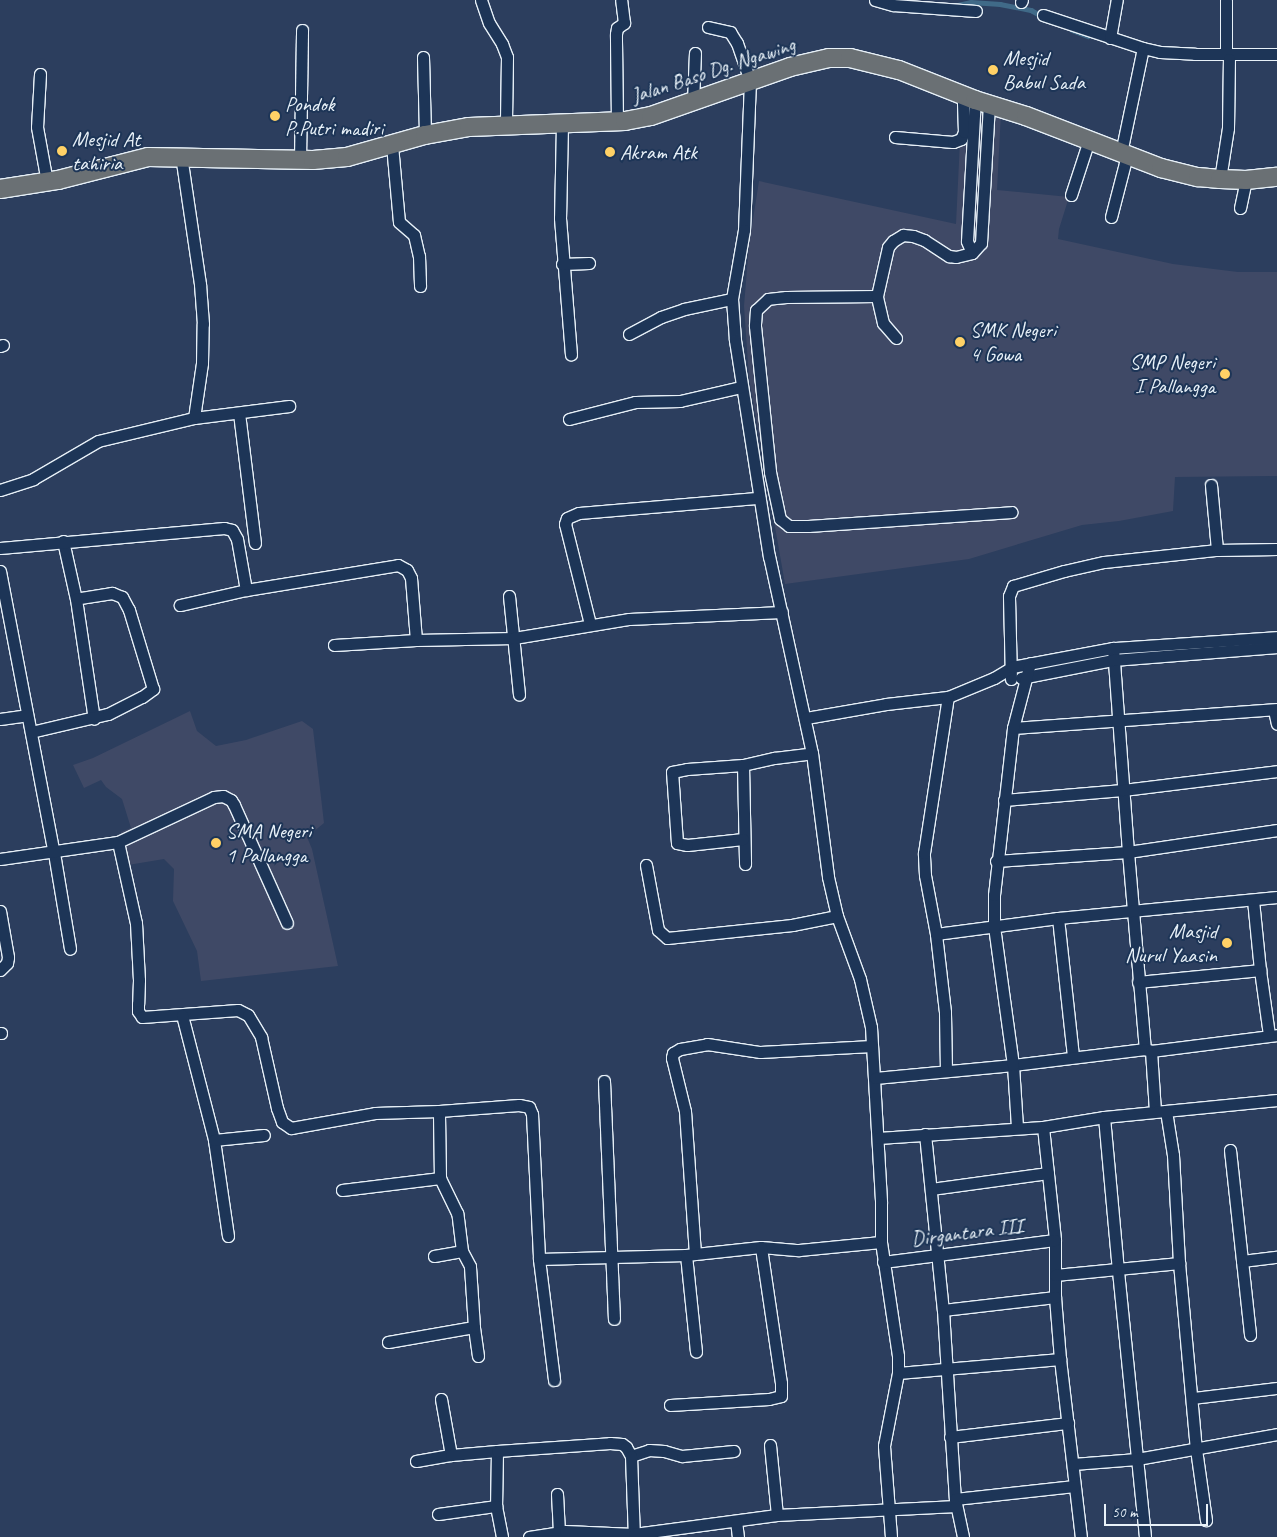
<!DOCTYPE html>
<html>
<head>
<meta charset="utf-8">
<style>
	body { margin:0 }
	#map { position:relative; width:1277px; height:1537px; overflow:hidden; background:#2c3e5e; font-family:Caveat,sans-serif }
	div>[style] { position:absolute }
	.built>* { inset:0; background:#3f4966 }
	.stream>* { height:4.5px; margin:-2.25px; padding:0 2.25px; transform-origin:2.25px; border-radius:2.25px; background:#406a88 }
	.roads { filter:drop-shadow(1px 0 #e8f1f8) drop-shadow(-1px 0 #e8f1f8) drop-shadow(0 1px #e8f1f8) drop-shadow(0 -1px #e8f1f8) }
	.street>* { height:11px; margin:-5.5px; padding:0 5.5px; transform-origin:5.5px; border-radius:5.5px; background:#1d3557 }
	.primary>* { height:18px; margin:-9px; padding:0 9px; transform-origin:9px; border-radius:9px; background:#6a7074 }
	.dots>* { width:14px; height:14px; translate:-50% -50%; box-sizing:border-box; border:2px solid #1d3557; border-radius:50% }
	span { translate:-50% -50%; white-space:nowrap; text-align:center; line-height:1.15; -webkit-text-stroke:4px #1d3557; paint-order:stroke }
	.poi-label { font-size:21px; color:#e8f1f8 }
	.left { translate:0 -50%; text-align:left }
	.right { translate:-100% -50%; text-align:right }
	.street-label { font-size:21px; color:#e8f1f8 }
	.scale { position:absolute; left:1104px; top:1504px; width:104px; height:22px; box-sizing:border-box; border:2px solid #e8f1f8; border-top:0; padding-left:6px; font-size:15px; line-height:18px; white-space:nowrap; color:#e8f1f8; -webkit-text-stroke:4px #1d3557; paint-order:stroke }
</style>
</head>
<body>
<div id="map">
	<div class="built">
		<div style="clip-path:polygon(962px 99px,1001px 113px,997px 190px,1069px 197px,1059px 229px,1058px 239px,1173px 264px,1238px 272px,1277px 272px,1277px 476px,1175px 477px,1173px 511px,1119px 521px,1082px 525px,969px 559px,785px 584px,749px 378px,744px 306px,749px 245px,759px 181px,956px 224px)"></div>
		<div style="clip-path:polygon(190px 711px,197px 731px,216px 746px,246px 740px,302px 721px,313px 729px,324px 823px,307px 837px,312px 849px,338px 966px,201px 981px,197px 951px,173px 901px,174px 869px,164px 859px,128px 865px,121px 832px,131px 828px,122px 799px,106px 787px,101px 780px,84px 788px,73px 765px,93px 758px)"></div>
	</div>
	<div class="stream">
		<div style="left:958px;top:5px;width:13px;rotate:-13deg"></div>
		<div style="left:971px;top:2px;width:29px;rotate:4deg"></div>
		<div style="left:1000px;top:4px;width:32px;rotate:11deg"></div>
		<div style="left:1031px;top:10px;width:13px;rotate:29deg"></div>
		<div style="left:1072px;top:30px;width:17px;rotate:21deg"></div>
	</div>
	<div class="roads">
		<div class="street">
			<div style="left:481px;top:0;width:24px;rotate:71deg"></div>
			<div style="left:489px;top:23px;width:25px;rotate:58deg"></div>
			<div style="left:502px;top:44px;width:14px;rotate:69deg"></div>
			<div style="left:507px;top:57px;width:67px;rotate:90.9deg"></div>
			<div style="left:875px;top:0;width:19px;rotate:16deg"></div>
			<div style="left:893px;top:5px;width:83px;rotate:4.1deg"></div>
			<div style="left:1226px;top:0;width:54px;rotate:90deg"></div>
			<div style="left:1021px;top:2px;width:2px;rotate:-63deg"></div>
			<div style="left:1043px;top:15px;width:105px;rotate:18.3deg"></div>
			<div style="left:708px;top:27px;width:23px;rotate:13deg"></div>
			<div style="left:730px;top:32px;width:13px;rotate:58deg"></div>
			<div style="left:737px;top:43px;width:40px;rotate:71.1deg"></div>
			<div style="left:750px;top:81px;width:149px;rotate:92.3deg"></div>
			<div style="left:744px;top:230px;width:70px;rotate:99.9deg"></div>
			<div style="left:732px;top:299px;width:41px;rotate:85.8deg"></div>
			<div style="left:735px;top:340px;width:219px;rotate:81.1deg"></div>
			<div style="left:769px;top:556px;width:202px;rotate:77.7deg"></div>
			<div style="left:812px;top:753px;width:125px;rotate:82.6deg"></div>
			<div style="left:828px;top:877px;width:40px;rotate:77deg"></div>
			<div style="left:837px;top:916px;width:67px;rotate:69.9deg"></div>
			<div style="left:860px;top:979px;width:49px;rotate:77.1deg"></div>
			<div style="left:871px;top:1027px;width:176px;rotate:86.7deg"></div>
			<div style="left:881px;top:1203px;width:39px;rotate:90deg"></div>
			<div style="left:881px;top:1242px;width:115px;rotate:81.5deg"></div>
			<div style="left:898px;top:1356px;width:17px;rotate:90deg"></div>
			<div style="left:898px;top:1373px;width:74px;rotate:100.9deg"></div>
			<div style="left:884px;top:1446px;width:91px;rotate:85.6deg"></div>
			<div style="left:1110px;top:38px;width:39px;rotate:-80deg"></div>
			<div style="left:423px;top:57px;width:78px;rotate:88.5deg"></div>
			<div style="left:40px;top:74px;width:53px;rotate:93.2deg"></div>
			<div style="left:37px;top:127px;width:56px;rotate:79.7deg"></div>
			<div style="left:693px;top:102px;width:49px;rotate:-87.7deg"></div>
			<div style="left:617px;top:122px;width:88px;rotate:-90.7deg"></div>
			<div style="left:616px;top:34px;width:6px;rotate:-81deg"></div>
			<div style="left:617px;top:28px;width:9px;rotate:-36deg"></div>
			<div style="left:624px;top:23px;width:23px;rotate:-97deg"></div>
			<div style="left:562px;top:124px;width:94px;rotate:91.2deg"></div>
			<div style="left:560px;top:218px;width:137px;rotate:85.4deg"></div>
			<div style="left:895px;top:137px;width:58px;rotate:4.9deg"></div>
			<div style="left:953px;top:142px;width:9px;rotate:-21deg"></div>
			<div style="left:961px;top:139px;width:8px;rotate:-67deg"></div>
			<div style="left:964px;top:132px;width:37px;rotate:-92deg"></div>
			<div style="left:392px;top:145px;width:77px;rotate:84.8deg"></div>
			<div style="left:399px;top:222px;width:20px;rotate:41deg"></div>
			<div style="left:414px;top:235px;width:22px;rotate:77deg"></div>
			<div style="left:419px;top:256px;width:30px;rotate:88deg"></div>
			<div style="left:1121px;top:153px;width:107px;rotate:-78.2deg"></div>
			<div style="left:1143px;top:48px;width:17px;rotate:13deg"></div>
			<div style="left:1160px;top:52px;width:35px;rotate:3deg"></div>
			<div style="left:1195px;top:54px;width:82px"></div>
			<div style="left:300px;top:160px;width:130px;rotate:-89.1deg"></div>
			<div style="left:1220px;top:179px;width:52px;rotate:-81.1deg"></div>
			<div style="left:1228px;top:128px;width:69px;rotate:-89.2deg"></div>
			<div style="left:1071px;top:195px;width:58px;rotate:-71.9deg"></div>
			<div style="left:1240px;top:208px;width:29px;rotate:-78deg"></div>
			<div style="left:1111px;top:217px;width:64px;rotate:-75.5deg"></div>
			<div style="left:972px;top:253px;width:13px;rotate:-113deg"></div>
			<div style="left:967px;top:241px;width:141px;rotate:-86.8deg"></div>
			<div style="left:562px;top:264px;width:27px;rotate:-2deg"></div>
			<div style="left:877px;top:296px;width:91px;rotate:179.4deg"></div>
			<div style="left:786px;top:297px;width:18px;rotate:174deg"></div>
			<div style="left:768px;top:299px;width:16px;rotate:137deg"></div>
			<div style="left:756px;top:310px;width:16px;rotate:94deg"></div>
			<div style="left:755px;top:326px;width:147px;rotate:84.1deg"></div>
			<div style="left:770px;top:472px;width:48px;rotate:78deg"></div>
			<div style="left:780px;top:519px;width:11px;rotate:38deg"></div>
			<div style="left:789px;top:526px;width:19px"></div>
			<div style="left:808px;top:526px;width:204px;rotate:-3.9deg"></div>
			<div style="left:629px;top:334px;width:36px;rotate:-28deg"></div>
			<div style="left:661px;top:317px;width:24px;rotate:-19deg"></div>
			<div style="left:684px;top:309px;width:49px;rotate:-11.8deg"></div>
			<div style="left:896px;top:338px;width:20px;rotate:-131deg"></div>
			<div style="left:883px;top:323px;width:28px;rotate:-103deg"></div>
			<div style="left:877px;top:296px;width:50px;rotate:-77.3deg"></div>
			<div style="left:888px;top:247px;width:8px;rotate:-50deg"></div>
			<div style="left:893px;top:241px;width:12px;rotate:-31deg"></div>
			<div style="left:903px;top:235px;width:10px;rotate:6deg"></div>
			<div style="left:913px;top:236px;width:12px;rotate:20deg"></div>
			<div style="left:924px;top:240px;width:30px;rotate:33deg"></div>
			<div style="left:949px;top:256px;width:7px;rotate:8deg"></div>
			<div style="left:956px;top:257px;width:16px;rotate:-14deg"></div>
			<div style="left:972px;top:253px;width:13px;rotate:-48deg"></div>
			<div style="left:981px;top:243px;width:139px;rotate:-86.7deg"></div>
			<div style="left:0;top:346px;width:3px;rotate:-18deg"></div>
			<div style="left:239px;top:413px;width:131px;rotate:83deg"></div>
			<div style="left:194px;top:418px;width:96px;rotate:-7.2deg"></div>
			<div style="left:569px;top:419px;width:68px;rotate:-14.4deg"></div>
			<div style="left:635px;top:402px;width:45px;rotate:-1.3deg"></div>
			<div style="left:680px;top:401px;width:63px;rotate:-12.9deg"></div>
			<div style="left:1211px;top:485px;width:65px;rotate:84.7deg"></div>
			<div style="left:0;top:490px;width:35px;rotate:-18deg"></div>
			<div style="left:33px;top:479px;width:75px;rotate:-30.3deg"></div>
			<div style="left:98px;top:441px;width:99px;rotate:-13.5deg"></div>
			<div style="left:194px;top:418px;width:56px;rotate:-81.7deg"></div>
			<div style="left:202px;top:363px;width:39px;rotate:-89deg"></div>
			<div style="left:203px;top:324px;width:40px;rotate:-94.3deg"></div>
			<div style="left:200px;top:284px;width:129px;rotate:-98.4deg"></div>
			<div style="left:63px;top:541px;width:59px;rotate:77.4deg"></div>
			<div style="left:76px;top:599px;width:121px;rotate:81.5deg"></div>
			<div style="left:0;top:548px;width:225px;rotate:-5.1deg"></div>
			<div style="left:224px;top:528px;width:8px;rotate:14deg"></div>
			<div style="left:232px;top:530px;width:10px;rotate:61deg"></div>
			<div style="left:237px;top:539px;width:52px;rotate:80deg"></div>
			<div style="left:246px;top:590px;width:68px;rotate:167.2deg"></div>
			<div style="left:0;top:571px;width:287px;rotate:79.2deg"></div>
			<div style="left:54px;top:853px;width:97px;rotate:80.5deg"></div>
			<div style="left:246px;top:590px;width:154px;rotate:-9.3deg"></div>
			<div style="left:398px;top:565px;width:10px;rotate:29deg"></div>
			<div style="left:407px;top:570px;width:9px;rotate:63deg"></div>
			<div style="left:411px;top:578px;width:62px;rotate:85.4deg"></div>
			<div style="left:509px;top:596px;width:99px;rotate:84.2deg"></div>
			<div style="left:590px;top:624px;width:103px;rotate:-104deg"></div>
			<div style="left:565px;top:524px;width:6px;rotate:-72deg"></div>
			<div style="left:567px;top:518px;width:13px;rotate:-23deg"></div>
			<div style="left:579px;top:513px;width:181px;rotate:-4.8deg"></div>
			<div style="left:334px;top:645px;width:82px;rotate:-3.5deg"></div>
			<div style="left:416px;top:640px;width:98px;rotate:-1.2deg"></div>
			<div style="left:514px;top:638px;width:117px;rotate:-9.4deg"></div>
			<div style="left:629px;top:619px;width:153px;rotate:-2.6deg"></div>
			<div style="left:1113px;top:648px;width:205px;rotate:85.8deg"></div>
			<div style="left:1128px;top:852px;width:198px;rotate:85.1deg"></div>
			<div style="left:1021px;top:678px;width:94px;rotate:-11.1deg"></div>
			<div style="left:1113px;top:660px;width:165px;rotate:-4.5deg"></div>
			<div style="left:1011px;top:679px;width:83px;rotate:-91.4deg"></div>
			<div style="left:1009px;top:596px;width:11px;rotate:-68deg"></div>
			<div style="left:1013px;top:586px;width:53px;rotate:-16.4deg"></div>
			<div style="left:1064px;top:571px;width:41px;rotate:-12.7deg"></div>
			<div style="left:1104px;top:562px;width:114px;rotate:-6.1deg"></div>
			<div style="left:1217px;top:550px;width:60px;rotate:-1deg"></div>
			<div style="left:1274px;top:710px;width:14px;rotate:78deg"></div>
			<div style="left:806px;top:718px;width:81px;rotate:-9.9deg"></div>
			<div style="left:886px;top:704px;width:62px;rotate:-6.4deg"></div>
			<div style="left:948px;top:697px;width:50px;rotate:-22.4deg"></div>
			<div style="left:994px;top:678px;width:21px;rotate:-31deg"></div>
			<div style="left:1012px;top:667px;width:103px;rotate:-10.7deg"></div>
			<div style="left:1113px;top:648px;width:164px;rotate:-3.8deg"></div>
			<div style="left:0;top:719px;width:27px;rotate:-8deg"></div>
			<div style="left:1013px;top:728px;width:265px;rotate:-4.1deg"></div>
			<div style="left:31px;top:732px;width:79px;rotate:-13.2deg"></div>
			<div style="left:108px;top:714px;width:38px;rotate:-27deg"></div>
			<div style="left:142px;top:697px;width:14px;rotate:-36deg"></div>
			<div style="left:153px;top:689px;width:83px;rotate:-106.9deg"></div>
			<div style="left:129px;top:610px;width:15px;rotate:-118deg"></div>
			<div style="left:122px;top:597px;width:11px;rotate:-158deg"></div>
			<div style="left:112px;top:593px;width:36px;rotate:171deg"></div>
			<div style="left:743px;top:765px;width:99px;rotate:88.8deg"></div>
			<div style="left:1004px;top:800px;width:119px;rotate:-4.8deg"></div>
			<div style="left:1123px;top:790px;width:155px;rotate:-7deg"></div>
			<div style="left:743px;top:839px;width:56px;rotate:173.9deg"></div>
			<div style="left:687px;top:845px;width:10px;rotate:-169deg"></div>
			<div style="left:677px;top:843px;width:71px;rotate:-94deg"></div>
			<div style="left:672px;top:772px;width:15px;rotate:-11deg"></div>
			<div style="left:687px;top:769px;width:56px;rotate:-4.1deg"></div>
			<div style="left:743px;top:765px;width:32px;rotate:-13deg"></div>
			<div style="left:774px;top:758px;width:38px;rotate:-7deg"></div>
			<div style="left:118px;top:842px;width:83px;rotate:77.5deg"></div>
			<div style="left:136px;top:923px;width:57px;rotate:87deg"></div>
			<div style="left:139px;top:980px;width:24px;rotate:92deg"></div>
			<div style="left:138px;top:1004px;width:7px;rotate:90deg"></div>
			<div style="left:138px;top:1011px;width:7px;rotate:56deg"></div>
			<div style="left:142px;top:1017px;width:96px;rotate:-4.2deg"></div>
			<div style="left:238px;top:1010px;width:11px;rotate:27deg"></div>
			<div style="left:248px;top:1015px;width:26px;rotate:59deg"></div>
			<div style="left:261px;top:1037px;width:73px;rotate:77.3deg"></div>
			<div style="left:277px;top:1108px;width:15px;rotate:70deg"></div>
			<div style="left:282px;top:1122px;width:11px;rotate:34deg"></div>
			<div style="left:291px;top:1128px;width:85px;rotate:-10.1deg"></div>
			<div style="left:375px;top:1113px;width:64px;rotate:-1.8deg"></div>
			<div style="left:0;top:859px;width:119px;rotate:-8.2deg"></div>
			<div style="left:118px;top:842px;width:106px;rotate:-25.1deg"></div>
			<div style="left:214px;top:797px;width:9px;rotate:-6deg"></div>
			<div style="left:223px;top:796px;width:9px;rotate:27deg"></div>
			<div style="left:231px;top:800px;width:6px;rotate:59deg"></div>
			<div style="left:234px;top:805px;width:129px;rotate:65.8deg"></div>
			<div style="left:996px;top:861px;width:132px;rotate:-3.9deg"></div>
			<div style="left:1128px;top:852px;width:151px;rotate:-8.4deg"></div>
			<div style="left:646px;top:865px;width:66px;rotate:79.5deg"></div>
			<div style="left:658px;top:930px;width:12px;rotate:42deg"></div>
			<div style="left:667px;top:938px;width:126px;rotate:-5.9deg"></div>
			<div style="left:792px;top:925px;width:46px;rotate:-11.3deg"></div>
			<div style="left:1253px;top:900px;width:70px;rotate:84.3deg"></div>
			<div style="left:1260px;top:970px;width:66px;rotate:82.1deg"></div>
			<div style="left:0;top:911px;width:47px;rotate:80.1deg"></div>
			<div style="left:8px;top:957px;width:6px;rotate:99deg"></div>
			<div style="left:7px;top:963px;width:10px;rotate:135deg"></div>
			<div style="left:1058px;top:918px;width:140px;rotate:83.8deg"></div>
			<div style="left:936px;top:934px;width:123px;rotate:-7.5deg"></div>
			<div style="left:1058px;top:918px;width:220px;rotate:-5.5deg"></div>
			<div style="left:1138px;top:982px;width:123px;rotate:-5.6deg"></div>
			<div style="left:182px;top:1015px;width:129px;rotate:75.6deg"></div>
			<div style="left:214px;top:1140px;width:97px;rotate:81.7deg"></div>
			<div style="left:0;top:1033px;width:1px"></div>
			<div style="left:1151px;top:1051px;width:60px;rotate:86.2deg"></div>
			<div style="left:946px;top:1071px;width:59px;rotate:-91deg"></div>
			<div style="left:945px;top:1012px;width:79px;rotate:-96.6deg"></div>
			<div style="left:936px;top:934px;width:60px;rotate:-100.6deg"></div>
			<div style="left:925px;top:875px;width:22px;rotate:-93deg"></div>
			<div style="left:924px;top:853px;width:158px;rotate:-81.3deg"></div>
			<div style="left:875px;top:1078px;width:139px;rotate:-5.4deg"></div>
			<div style="left:1013px;top:1065px;width:133px;rotate:-6.9deg"></div>
			<div style="left:1145px;top:1049px;width:6px;rotate:18deg"></div>
			<div style="left:1151px;top:1051px;width:127px;rotate:-7.2deg"></div>
			<div style="left:604px;top:1081px;width:238px;rotate:87.6deg"></div>
			<div style="left:1166px;top:1111px;width:45px;rotate:81deg"></div>
			<div style="left:1173px;top:1155px;width:108px;rotate:86.8deg"></div>
			<div style="left:1179px;top:1263px;width:187px;rotate:84.8deg"></div>
			<div style="left:1196px;top:1449px;width:72px;rotate:82deg"></div>
			<div style="left:1104px;top:1117px;width:155px;rotate:84.8deg"></div>
			<div style="left:1118px;top:1271px;width:267px;rotate:84.2deg"></div>
			<div style="left:1017px;top:1127px;width:62px;rotate:-93.7deg"></div>
			<div style="left:1013px;top:1065px;width:139px;rotate:-97.8deg"></div>
			<div style="left:994px;top:927px;width:32px;rotate:-90deg"></div>
			<div style="left:994px;top:895px;width:168px;rotate:-83.5deg"></div>
			<div style="left:1013px;top:728px;width:67px;rotate:-75.3deg"></div>
			<div style="left:1043px;top:1127px;width:62px;rotate:-9.3deg"></div>
			<div style="left:1104px;top:1117px;width:174px;rotate:-5.6deg"></div>
			<div style="left:925px;top:1134px;width:177px;rotate:84.2deg"></div>
			<div style="left:943px;top:1310px;width:189px;rotate:86.4deg"></div>
			<div style="left:955px;top:1499px;width:39px;rotate:78deg"></div>
			<div style="left:878px;top:1138px;width:165px;rotate:-3.8deg"></div>
			<div style="left:1043px;top:1127px;width:114px;rotate:83.9deg"></div>
			<div style="left:1055px;top:1240px;width:57px;rotate:90deg"></div>
			<div style="left:1055px;top:1297px;width:62px;rotate:85.4deg"></div>
			<div style="left:1060px;top:1359px;width:179px;rotate:83.3deg"></div>
			<div style="left:214px;top:1140px;width:50px;rotate:-5.7deg"></div>
			<div style="left:1230px;top:1150px;width:186px;rotate:83.8deg"></div>
			<div style="left:931px;top:1189px;width:118px;rotate:-7.8deg"></div>
			<div style="left:342px;top:1190px;width:99px;rotate:-7deg"></div>
			<div style="left:695px;top:1254px;width:143px;rotate:-94deg"></div>
			<div style="left:685px;top:1111px;width:55px;rotate:-103.8deg"></div>
			<div style="left:672px;top:1058px;width:5px;rotate:-79deg"></div>
			<div style="left:673px;top:1053px;width:8px;rotate:-30deg"></div>
			<div style="left:680px;top:1049px;width:27px;rotate:-10deg"></div>
			<div style="left:707px;top:1044px;width:54px;rotate:8.6deg"></div>
			<div style="left:760px;top:1052px;width:112px;rotate:-3.1deg"></div>
			<div style="left:686px;top:1255px;width:97px;rotate:84.1deg"></div>
			<div style="left:434px;top:1256px;width:28px;rotate:-10deg"></div>
			<div style="left:539px;top:1259px;width:122px;rotate:82.9deg"></div>
			<div style="left:1242px;top:1261px;width:35px;rotate:-7deg"></div>
			<div style="left:883px;top:1262px;width:173px;rotate:-7.3deg"></div>
			<div style="left:1055px;top:1275px;width:125px;rotate:-5.5deg"></div>
			<div style="left:943px;top:1310px;width:113px;rotate:-6.6deg"></div>
			<div style="left:388px;top:1342px;width:87px;rotate:-9.9deg"></div>
			<div style="left:478px;top:1356px;width:29px;rotate:-98deg"></div>
			<div style="left:474px;top:1327px;width:61px;rotate:-93.8deg"></div>
			<div style="left:470px;top:1266px;width:17px;rotate:-118deg"></div>
			<div style="left:462px;top:1251px;width:38px;rotate:-97deg"></div>
			<div style="left:457px;top:1213px;width:39px;rotate:-116deg"></div>
			<div style="left:440px;top:1178px;width:67px;rotate:-90.9deg"></div>
			<div style="left:439px;top:1111px;width:80px;rotate:-4.3deg"></div>
			<div style="left:519px;top:1105px;width:10px;rotate:11deg"></div>
			<div style="left:529px;top:1107px;width:8px;rotate:67deg"></div>
			<div style="left:532px;top:1114px;width:145px;rotate:87.2deg"></div>
			<div style="left:539px;top:1259px;width:147px;rotate:-1.6deg"></div>
			<div style="left:686px;top:1255px;width:75px;rotate:-6.1deg"></div>
			<div style="left:761px;top:1247px;width:38px;rotate:5deg"></div>
			<div style="left:799px;top:1250px;width:82px;rotate:-5.6deg"></div>
			<div style="left:898px;top:1373px;width:163px;rotate:-4.9deg"></div>
			<div style="left:1193px;top:1398px;width:85px;rotate:-6.8deg"></div>
			<div style="left:441px;top:1399px;width:57px;rotate:79.9deg"></div>
			<div style="left:670px;top:1405px;width:99px;rotate:-3.5deg"></div>
			<div style="left:769px;top:1399px;width:12px;rotate:-14deg"></div>
			<div style="left:781px;top:1396px;width:13px;rotate:-90deg"></div>
			<div style="left:781px;top:1383px;width:137px;rotate:-98.4deg"></div>
			<div style="left:950px;top:1437px;width:119px;rotate:-6.8deg"></div>
			<div style="left:770px;top:1445px;width:70px;rotate:84.3deg"></div>
			<div style="left:497px;top:1451px;width:55px;rotate:91deg"></div>
			<div style="left:496px;top:1506px;width:32px;rotate:79deg"></div>
			<div style="left:631px;top:1456px;width:19px;rotate:-18deg"></div>
			<div style="left:649px;top:1450px;width:15px;rotate:4deg"></div>
			<div style="left:664px;top:1451px;width:19px;rotate:16deg"></div>
			<div style="left:682px;top:1456px;width:52px;rotate:-5.5deg"></div>
			<div style="left:416px;top:1461px;width:36px;rotate:-10deg"></div>
			<div style="left:451px;top:1455px;width:46px;rotate:-5deg"></div>
			<div style="left:497px;top:1451px;width:113px;rotate:-4deg"></div>
			<div style="left:610px;top:1443px;width:12px;rotate:5deg"></div>
			<div style="left:622px;top:1444px;width:5px;rotate:37deg"></div>
			<div style="left:626px;top:1447px;width:10px;rotate:61deg"></div>
			<div style="left:631px;top:1456px;width:81px;rotate:87.9deg"></div>
			<div style="left:1073px;top:1464px;width:64px;rotate:-4.5deg"></div>
			<div style="left:1137px;top:1459px;width:142px;rotate:-10.1deg"></div>
			<div style="left:557px;top:1494px;width:37px;rotate:87deg"></div>
			<div style="left:955px;top:1499px;width:120px;rotate:-6.2deg"></div>
			<div style="left:438px;top:1514px;width:59px;rotate:-7.9deg"></div>
			<div style="left:736px;top:1521px;width:16px;rotate:83deg"></div>
			<div style="left:529px;top:1537px;width:36px;rotate:-9deg"></div>
			<div style="left:565px;top:1531px;width:69px;rotate:2.5deg"></div>
			<div style="left:634px;top:1534px;width:144px;rotate:-7.6deg"></div>
			<div style="left:777px;top:1515px;width:179px;rotate:-2.9deg"></div>
		</div>
		<div class="primary">
			<div style="left:0;top:189px;width:59px;rotate:-8.8deg"></div>
			<div style="left:58px;top:180px;width:93px;rotate:-14.3deg"></div>
			<div style="left:148px;top:157px;width:165px;rotate:1deg"></div>
			<div style="left:313px;top:160px;width:34px;rotate:-5deg"></div>
			<div style="left:347px;top:157px;width:81px;rotate:-15.8deg"></div>
			<div style="left:425px;top:135px;width:45px;rotate:-10.3deg"></div>
			<div style="left:469px;top:127px;width:156px;rotate:-2.2deg"></div>
			<div style="left:625px;top:121px;width:26px;rotate:-11deg"></div>
			<div style="left:651px;top:116px;width:147px;rotate:-19.4deg"></div>
			<div style="left:790px;top:67px;width:40px;rotate:-13deg"></div>
			<div style="left:829px;top:58px;width:21px"></div>
			<div style="left:850px;top:58px;width:50px;rotate:13.8deg"></div>
			<div style="left:899px;top:70px;width:82px;rotate:21.5deg"></div>
			<div style="left:975px;top:100px;width:53px;rotate:17.4deg"></div>
			<div style="left:1026px;top:116px;width:145px;rotate:21.1deg"></div>
			<div style="left:1161px;top:168px;width:38px;rotate:14deg"></div>
			<div style="left:1198px;top:177px;width:22px;rotate:5deg"></div>
			<div style="left:1220px;top:179px;width:26px;rotate:2deg"></div>
			<div style="left:1246px;top:180px;width:31px;rotate:-6deg"></div>
		</div>
	</div>
	<div class="dots">
		<div style="left:993px;top:70px;background:#ffd166"></div>
		<div style="left:275px;top:116px;background:#ffd166"></div>
		<div style="left:62px;top:151px;background:#ffd166"></div>
		<div style="left:610px;top:152px;background:#ffd166"></div>
		<div style="left:960px;top:342px;background:#ffd166"></div>
		<div style="left:1225px;top:374px;background:#ffd166"></div>
		<div style="left:216px;top:843px;background:#ffd166"></div>
		<div style="left:1227px;top:943px;background:#ffd166"></div>
	</div>
	<div class="poi-label">
		<span class="left" style="left:1003px;top:70px">Mesjid<br>Babul Sada</span>
		<span class="left" style="left:285px;top:116px">Pondok<br>P.Putri madiri</span>
		<span class="left" style="left:72px;top:151px">Mesjid At<br>tahiria</span>
		<span class="left" style="left:620px;top:152px">Akram Atk</span>
		<span class="left" style="left:970px;top:342px">SMK Negeri<br>4 Gowa</span>
		<span class="right" style="left:1215px;top:374px">SMP Negeri<br>I Pallangga</span>
		<span class="left" style="left:226px;top:843px">SMA Negeri<br>1 Pallangga</span>
		<span class="right" style="left:1217px;top:943px">Masjid<br>Nurul Yaasin</span>
	</div>
	<div class="street-label">
		<span style="left:713px;top:70px;rotate:-18deg">Jalan Baso Dg. Ngawing</span>
		<span style="left:967px;top:1232px;rotate:-7deg">Dirgantara III</span>
	</div>
	<div class="scale">50 m</div>
</div>
</body>
</html>
